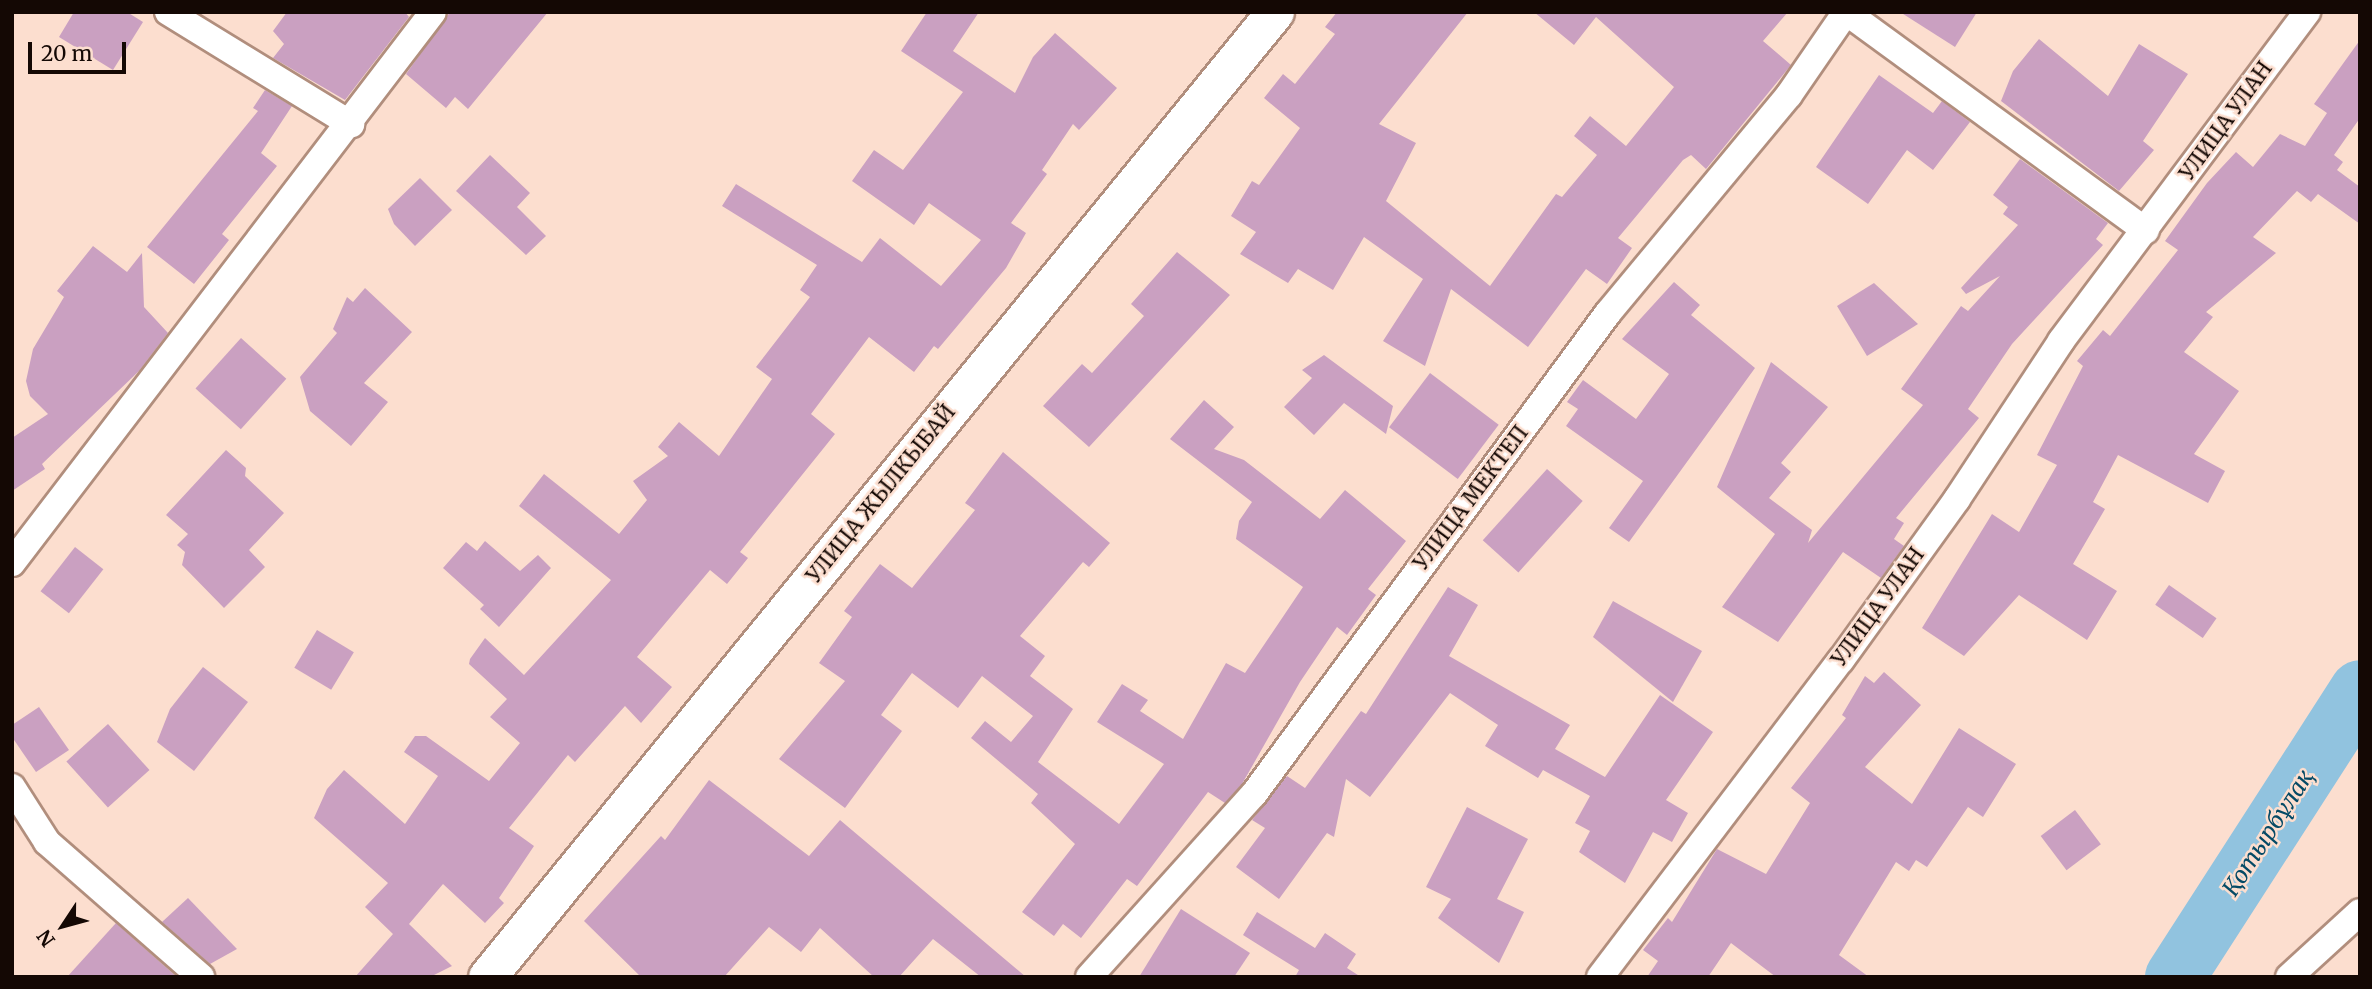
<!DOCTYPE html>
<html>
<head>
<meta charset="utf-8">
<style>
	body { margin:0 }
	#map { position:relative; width:2372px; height:989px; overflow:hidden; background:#fcdecf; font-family:Merriweather,serif }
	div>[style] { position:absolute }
	.river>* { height:60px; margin:-30px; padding:0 30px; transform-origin:30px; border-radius:30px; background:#91c3df }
	.building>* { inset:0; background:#caa0c1; transform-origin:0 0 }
	.roads { filter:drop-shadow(2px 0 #b18e7d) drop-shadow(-2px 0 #b18e7d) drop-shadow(0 2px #b18e7d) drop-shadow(0 -2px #b18e7d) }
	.street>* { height:26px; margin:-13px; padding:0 13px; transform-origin:13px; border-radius:13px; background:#fff }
	.secondary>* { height:37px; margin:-18.5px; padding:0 18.5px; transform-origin:18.5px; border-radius:18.5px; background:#fff }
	span { translate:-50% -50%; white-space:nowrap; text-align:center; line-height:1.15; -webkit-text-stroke:5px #fcdecf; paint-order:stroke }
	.street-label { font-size:21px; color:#140804 }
	.water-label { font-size:23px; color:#054a66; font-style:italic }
	.frame { position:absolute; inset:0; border:14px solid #140804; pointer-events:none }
	.north { position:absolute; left:28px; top:891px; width:70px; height:70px; -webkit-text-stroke:5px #fcdecf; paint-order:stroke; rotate:234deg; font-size:19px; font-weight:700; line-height:28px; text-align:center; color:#140804 }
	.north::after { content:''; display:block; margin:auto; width:24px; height:32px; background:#140804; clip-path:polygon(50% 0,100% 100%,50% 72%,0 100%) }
	.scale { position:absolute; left:28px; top:42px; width:98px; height:32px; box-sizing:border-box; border:4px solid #140804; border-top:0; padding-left:9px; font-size:21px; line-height:24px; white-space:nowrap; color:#140804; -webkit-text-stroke:5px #fcdecf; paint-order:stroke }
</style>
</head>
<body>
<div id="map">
	<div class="river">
		<div style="left:2175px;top:977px;width:341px;rotate:-57.2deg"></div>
	</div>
	<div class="building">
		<div style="clip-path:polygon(74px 12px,127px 12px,143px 22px,113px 70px,59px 37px)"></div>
		<div style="clip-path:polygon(287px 12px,405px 12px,409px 17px,345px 100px,273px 58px,284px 44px,273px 31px)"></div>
		<div style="clip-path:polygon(450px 12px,548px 12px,468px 109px,455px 97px,446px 108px,406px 74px)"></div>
		<div style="clip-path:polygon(927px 12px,979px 12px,953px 51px,1015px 93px,1033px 57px,1055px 33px,1117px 88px,1079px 130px,1073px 124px,1042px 170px,1047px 174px,1011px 223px,1026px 233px,1006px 268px,938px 349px,934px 346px,914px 372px,869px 337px,811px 414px,835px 434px,740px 552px,748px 558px,727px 584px,710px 570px,637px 657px,672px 687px,641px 723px,625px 706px,575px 762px,568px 755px,509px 828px,534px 846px,499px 898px,504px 903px,485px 923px,443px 884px,409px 924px,452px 966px,430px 977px,355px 977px,393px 934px,365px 907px,388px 883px,314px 818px,327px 789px,344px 770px,405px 824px,438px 776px,404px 752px,415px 736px,426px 736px,489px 781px,520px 743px,490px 717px,507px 699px,469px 664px,470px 659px,485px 638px,524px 675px,611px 580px,519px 506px,544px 474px,619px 534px,647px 500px,633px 481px,668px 456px,658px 447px,679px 422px,719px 456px,772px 379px,756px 367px,810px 297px,800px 290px,817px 265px,722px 206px,736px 184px,862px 262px,880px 238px,941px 286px,981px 240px,929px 203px,914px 225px,852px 181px,874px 150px,903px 170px,963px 92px,901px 51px)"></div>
		<div style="clip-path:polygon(1337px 12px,1468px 12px,1379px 124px,1416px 143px,1386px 201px,1490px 286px,1556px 194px,1562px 197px,1597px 155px,1574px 136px,1590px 116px,1626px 146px,1674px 87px,1596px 17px,1574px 45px,1534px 12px,1788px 12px,1763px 41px,1791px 65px,1706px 169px,1691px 155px,1683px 160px,1618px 238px,1632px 248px,1607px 284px,1586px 269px,1528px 347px,1451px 289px,1425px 366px,1383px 341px,1423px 279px,1364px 237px,1333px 290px,1298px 269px,1288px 283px,1240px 254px,1256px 232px,1231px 216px,1252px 181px,1259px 185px,1300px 128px,1264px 98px,1283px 74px,1295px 84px,1335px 34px,1325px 27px)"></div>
		<div style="clip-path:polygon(1900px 12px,1977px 12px,1955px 47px)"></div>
		<div style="clip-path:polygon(2039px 39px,2108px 96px,2139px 44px,2188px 74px,2143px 141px,2154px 150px,2119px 191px,2001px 101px,2013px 71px)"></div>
		<div style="clip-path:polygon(2360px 40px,2360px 118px,2334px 155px,2343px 162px,2337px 170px,2360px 187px,2360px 224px,2318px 194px,2311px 202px,2297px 191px,2253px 237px,2276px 253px,2206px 312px,2213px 317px,2184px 352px,2239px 391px,2194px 454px,2225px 471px,2208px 503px,2118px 455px,2093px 502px,2105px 509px,2073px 564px,2117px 591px,2087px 640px,2019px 595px,1964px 656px,1922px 628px,1992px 514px,2019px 532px,2057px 465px,2037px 455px,2083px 366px,2077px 361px,2103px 330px,2110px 336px,2178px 250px,2165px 241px,2207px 183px,2236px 152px,2253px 167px,2280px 134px,2305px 146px,2327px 113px,2314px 104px)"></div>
		<div style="clip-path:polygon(1879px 75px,1933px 113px,1942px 101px,1970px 122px,1933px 170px,1907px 150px,1868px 204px,1816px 167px)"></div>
		<div style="clip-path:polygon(265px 90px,292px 106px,261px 153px,277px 166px,222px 234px,229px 240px,194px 284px,147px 247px,258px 111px,253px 108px)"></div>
		<div style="clip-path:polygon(490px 155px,530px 193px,517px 207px,546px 236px,526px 255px,456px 191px)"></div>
		<div style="clip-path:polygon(2020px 159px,2108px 223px,2096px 239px,2103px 245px,2012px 344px,1968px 409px,1979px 418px,1896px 518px,1904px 523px,1894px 539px,1904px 546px,1881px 578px,1843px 552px,1778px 642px,1722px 607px,1775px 534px,1717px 487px,1771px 362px,1828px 407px,1781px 463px,1791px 472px,1769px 498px,1812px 530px,1808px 543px,1923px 405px,1901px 389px,1961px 306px,1968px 311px,2000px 276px,1966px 294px,1961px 288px,2018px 225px,2003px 214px,2008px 207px,1993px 195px)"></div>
		<div style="clip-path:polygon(420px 178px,452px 210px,415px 246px,394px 224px,388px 209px)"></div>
		<div style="clip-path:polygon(93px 246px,127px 272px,142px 253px,144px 307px,168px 333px,139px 371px,42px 464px,45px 469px,12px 491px,12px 438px,48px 414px,30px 396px,26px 381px,33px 349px,64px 297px,57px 291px)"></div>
		<div style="clip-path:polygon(1177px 252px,1230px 295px,1089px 447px,1043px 406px,1082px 364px,1092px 373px,1144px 316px,1131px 304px)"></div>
		<div style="clip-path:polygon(1674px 282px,1700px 305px,1691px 315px,1755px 368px,1629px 542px,1609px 528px,1643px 481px,1566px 426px,1578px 409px,1567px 402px,1583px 380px,1636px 419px,1669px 374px,1622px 339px)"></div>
		<div style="clip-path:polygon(1874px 283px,1918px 324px,1867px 356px,1837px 306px)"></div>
		<div style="clip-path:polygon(365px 288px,412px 332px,364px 383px,388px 402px,351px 446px,310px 411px,300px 377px,337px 333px,333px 329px,347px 297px,353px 302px)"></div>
		<div style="left:241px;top:338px;width:61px;height:68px;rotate:42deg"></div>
		<div style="clip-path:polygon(1324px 355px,1393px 406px,1386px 434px,1344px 403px,1314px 435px,1284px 407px,1312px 378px,1302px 370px)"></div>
		<div style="left:1430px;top:373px;width:86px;height:68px;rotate:37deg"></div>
		<div style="clip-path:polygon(1204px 400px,1234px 427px,1214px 449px,1244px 460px,1320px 519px,1345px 490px,1406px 541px,1368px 589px,1376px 595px,1347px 635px,1337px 627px,1300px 682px,1242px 784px,1225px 803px,1208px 792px,1137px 886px,1127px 879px,1081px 938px,1063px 924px,1054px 936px,1022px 912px,1075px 844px,1031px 803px,1038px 794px,971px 738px,985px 721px,1011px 742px,1033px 716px,982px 676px,958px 708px,912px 673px,881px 715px,902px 731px,845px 808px,779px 759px,845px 681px,819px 663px,852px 617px,844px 611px,880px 564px,912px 588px,975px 510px,965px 503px,1003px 452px,1110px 543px,1089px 567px,1083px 562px,1020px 636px,1045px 656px,1030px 676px,1073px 709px,1038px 762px,1119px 824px,1164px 764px,1097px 722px,1122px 684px,1148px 700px,1140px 711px,1183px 739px,1226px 663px,1245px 673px,1303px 587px,1236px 539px,1239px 521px,1252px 502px,1170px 439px)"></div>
		<div style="clip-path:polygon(226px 450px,246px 468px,245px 476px,284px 513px,249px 550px,265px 567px,224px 608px,182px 565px,185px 552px,177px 545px,188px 534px,166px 515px)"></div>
		<div style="left:1547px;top:469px;width:48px;height:96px;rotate:42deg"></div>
		<div style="clip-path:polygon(485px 541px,520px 571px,538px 555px,551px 568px,499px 627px,480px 609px,484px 605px,443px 568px,466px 542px,477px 551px)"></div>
		<div style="left:75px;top:547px;width:36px;height:56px;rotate:38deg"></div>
		<div style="left:2169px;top:585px;width:58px;height:24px;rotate:35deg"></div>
		<div style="clip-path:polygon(1448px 587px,1478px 605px,1449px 656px,1570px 725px,1555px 749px,1605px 777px,1660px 695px,1713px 732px,1666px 800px,1688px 813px,1672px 842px,1653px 832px,1625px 883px,1579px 852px,1590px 831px,1575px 823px,1590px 796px,1543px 770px,1538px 778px,1485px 746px,1498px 725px,1450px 693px,1370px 797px,1346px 779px,1334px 837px,1327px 833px,1279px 899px,1236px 867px,1265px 828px,1252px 820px,1287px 776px,1305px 788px,1361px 711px,1366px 714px)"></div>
		<div style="clip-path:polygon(1613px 601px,1702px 651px,1673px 702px,1593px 637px)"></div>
		<div style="left:317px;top:630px;width:43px;height:44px;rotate:31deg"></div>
		<div style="clip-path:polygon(203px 667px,248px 702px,194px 771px,157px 742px,170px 709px)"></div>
		<div style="clip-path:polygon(1884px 672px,1921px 705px,1865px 767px,1912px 804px,1959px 728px,2016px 764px,1983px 817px,1968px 807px,1927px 867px,1916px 860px,1909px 871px,1896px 862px,1839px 955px,1869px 977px,1776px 977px,1731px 943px,1708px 977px,1647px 977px,1658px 961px,1643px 950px,1668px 918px,1672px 922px,1717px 849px,1766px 874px,1810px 803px,1791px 788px,1846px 718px,1842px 715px,1865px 676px,1874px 683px)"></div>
		<div style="clip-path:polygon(39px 707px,69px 750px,36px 772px,12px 737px,12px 725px)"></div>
		<div style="left:108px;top:724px;width:62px;height:56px;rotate:48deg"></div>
		<div style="clip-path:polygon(709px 780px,809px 856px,840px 820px,1026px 977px,981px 977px,933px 939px,899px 977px,874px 977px,820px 928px,801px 952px,769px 927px,724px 977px,641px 977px,584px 921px,661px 836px,665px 840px)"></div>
		<div style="clip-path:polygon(1467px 807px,1528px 839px,1497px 899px,1524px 912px,1499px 963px,1438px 918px,1451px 899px,1426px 887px)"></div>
		<div style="left:2075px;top:810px;width:43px;height:43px;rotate:53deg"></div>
		<div style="clip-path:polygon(188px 898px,237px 949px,210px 964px,162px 922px)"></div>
		<div style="clip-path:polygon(1181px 909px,1250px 953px,1234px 977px,1139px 977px)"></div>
		<div style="clip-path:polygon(1257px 912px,1315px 948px,1325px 933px,1356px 954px,1347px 968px,1361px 977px,1295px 977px,1299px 970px,1243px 935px)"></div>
		<div style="clip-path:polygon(116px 923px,177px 977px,67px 977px)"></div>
	</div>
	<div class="roads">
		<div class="street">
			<div style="left:168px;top:12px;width:215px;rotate:31.5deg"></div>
			<div style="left:1846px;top:12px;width:371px;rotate:36.1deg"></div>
			<div style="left:12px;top:563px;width:693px;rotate:-52.62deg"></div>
			<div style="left:12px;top:787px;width:65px;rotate:57.5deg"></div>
			<div style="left:47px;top:842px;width:205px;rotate:41.2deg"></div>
			<div style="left:1089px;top:977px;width:246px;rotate:-48deg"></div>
			<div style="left:1254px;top:794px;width:597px;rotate:-53.65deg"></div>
			<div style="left:1608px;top:313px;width:283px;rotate:-50.3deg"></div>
			<div style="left:1789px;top:95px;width:101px;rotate:-55.5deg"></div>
			<div style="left:1600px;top:977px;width:398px;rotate:-52.8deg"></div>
			<div style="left:1841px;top:660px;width:198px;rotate:-54.2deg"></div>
			<div style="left:1957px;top:499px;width:189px;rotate:-56.6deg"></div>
			<div style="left:2061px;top:341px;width:411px;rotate:-53.2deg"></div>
			<div style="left:2289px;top:977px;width:96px;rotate:-42.5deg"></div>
		</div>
		<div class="secondary">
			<div style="left:487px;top:977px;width:1246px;rotate:-50.77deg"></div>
		</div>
	</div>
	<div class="street-label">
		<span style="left:2226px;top:121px;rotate:-54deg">УЛИЦА УЛАН</span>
		<span style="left:881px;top:494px;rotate:-51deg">УЛИЦА ЖЫЛКЫБАЙ</span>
		<span style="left:1471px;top:498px;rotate:-53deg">УЛИЦА МЕКТЕП</span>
		<span style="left:1878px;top:607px;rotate:-54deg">УЛИЦА УЛАН</span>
	</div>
	<div class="water-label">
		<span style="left:2268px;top:833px;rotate:-57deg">Қотырбұлақ</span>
	</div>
	<div class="frame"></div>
	<div class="north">N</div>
	<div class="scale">20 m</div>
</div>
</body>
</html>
